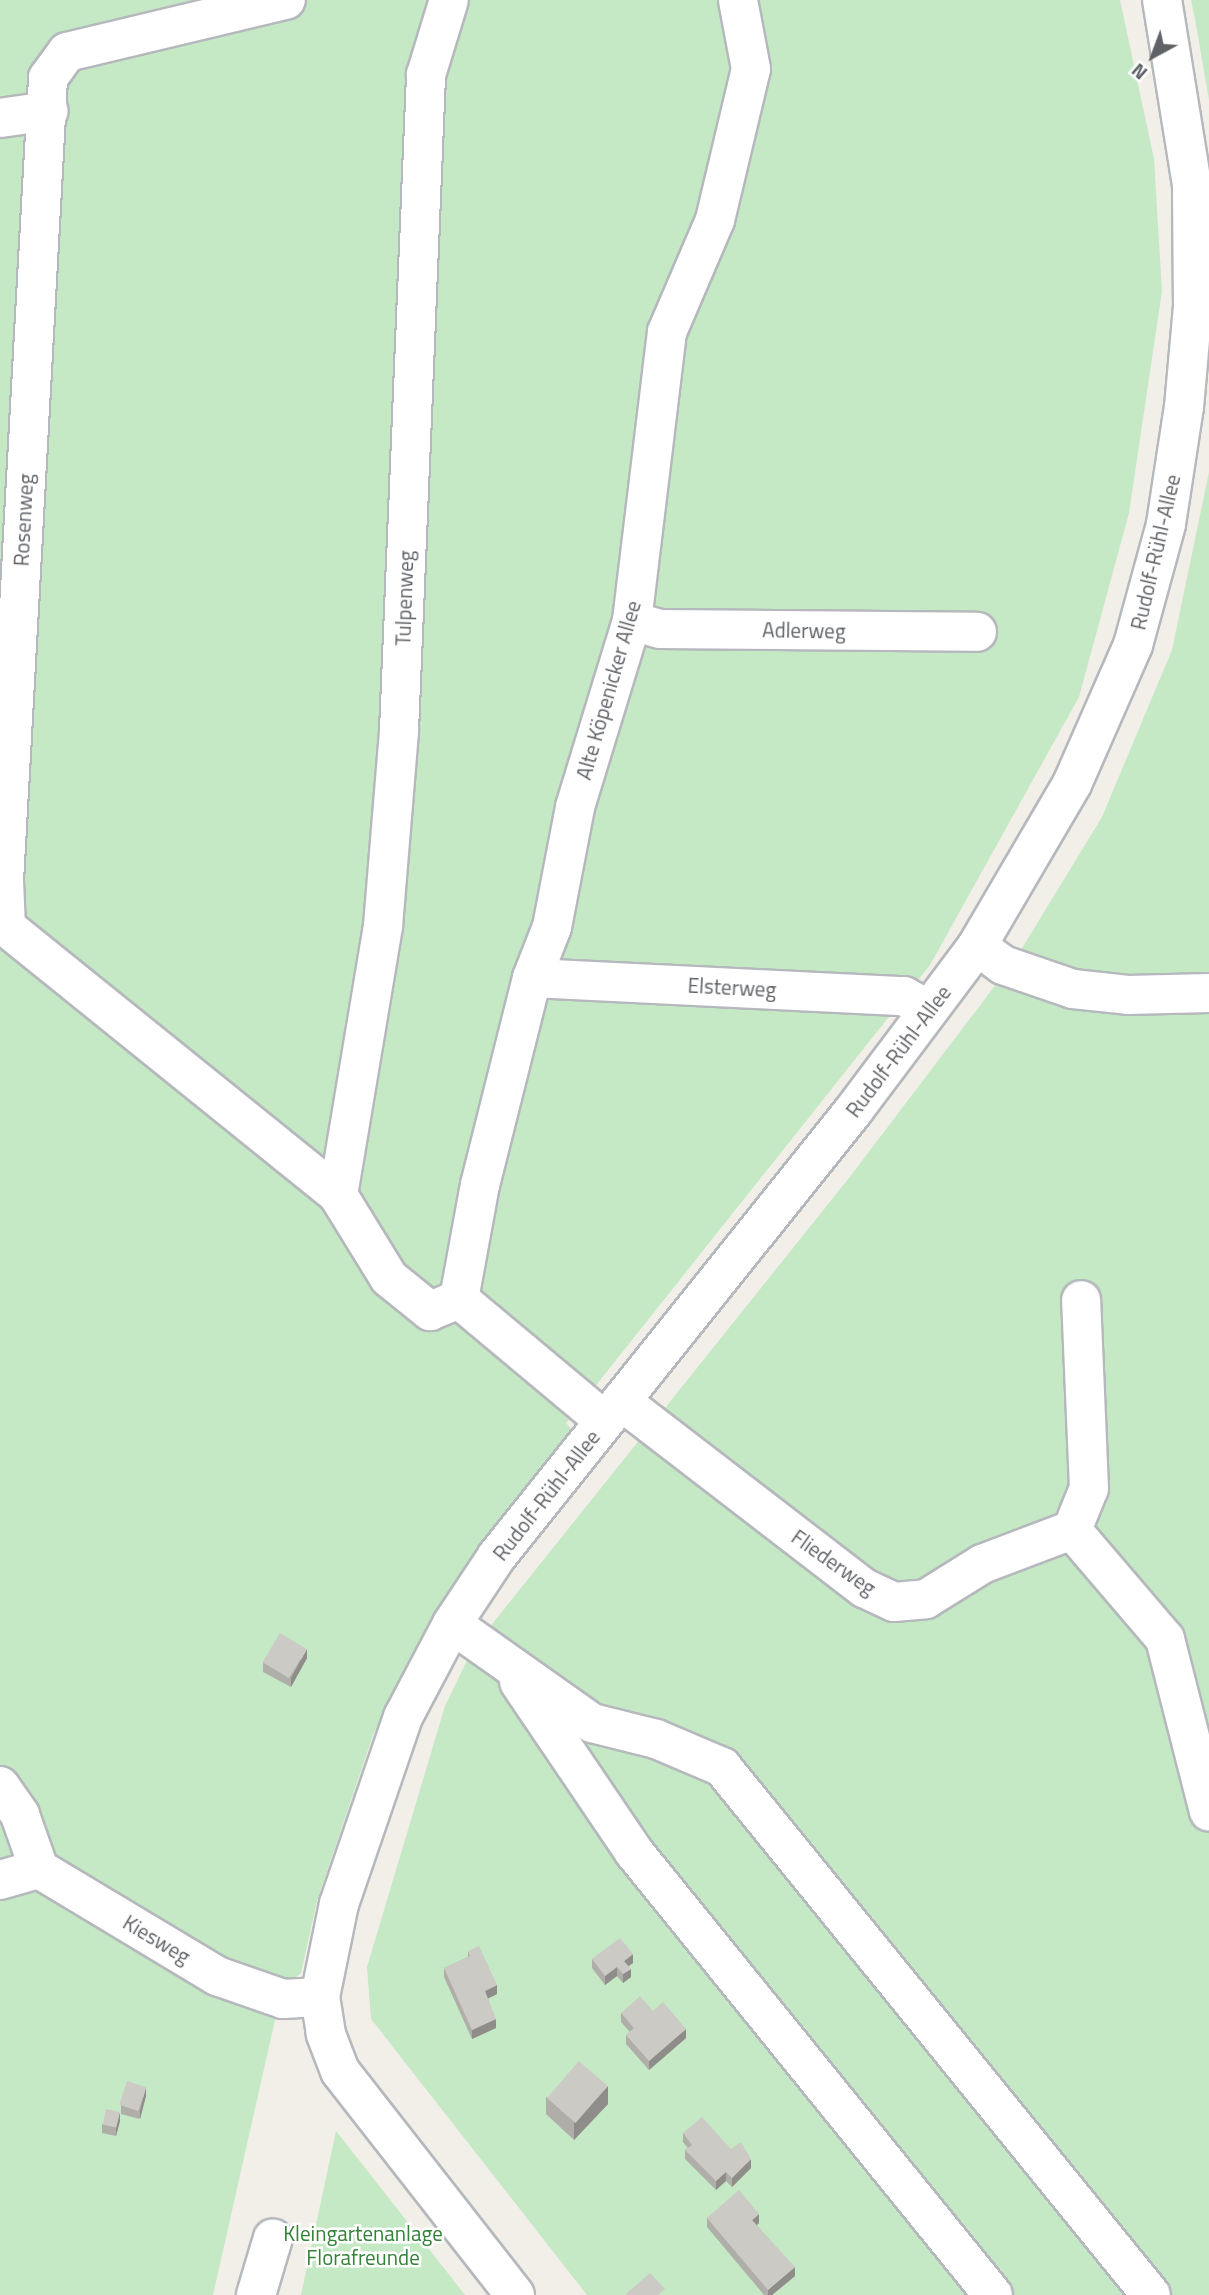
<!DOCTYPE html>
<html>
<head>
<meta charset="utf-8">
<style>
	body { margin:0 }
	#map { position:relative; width:1209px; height:2295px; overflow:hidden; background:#f1efe8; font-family:"Titillium Web",sans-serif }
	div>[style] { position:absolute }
	.green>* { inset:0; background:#c5e8c5 }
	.roads { filter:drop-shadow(2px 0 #b5b8bc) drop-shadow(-2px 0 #b5b8bc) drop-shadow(0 2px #b5b8bc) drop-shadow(0 -2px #b5b8bc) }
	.minor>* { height:38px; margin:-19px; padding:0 19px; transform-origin:19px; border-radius:19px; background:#fff }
	.wall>* { inset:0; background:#afaea9 }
	.shaded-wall>* { inset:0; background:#8f8d8a }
	.building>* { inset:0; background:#cccac5; transform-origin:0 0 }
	span { translate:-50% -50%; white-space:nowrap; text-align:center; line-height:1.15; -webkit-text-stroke:5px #fff; paint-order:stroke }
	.street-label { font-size:21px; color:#5f6368 }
	.park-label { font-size:21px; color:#348238 }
	.north { position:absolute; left:1118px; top:21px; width:70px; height:70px; -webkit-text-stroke:5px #fff; paint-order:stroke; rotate:221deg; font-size:19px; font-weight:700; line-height:28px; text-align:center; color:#5f6368 }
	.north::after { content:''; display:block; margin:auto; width:24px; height:32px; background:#5f6368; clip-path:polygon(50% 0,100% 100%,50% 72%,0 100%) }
</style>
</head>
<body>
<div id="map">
	<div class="green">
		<div style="clip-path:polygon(0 0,1120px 0,1154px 159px,1162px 291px,1129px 513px,1079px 697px,930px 965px,566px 1423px,571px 1429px,471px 1558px,440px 1608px,373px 1735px,317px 1901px,301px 1973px,282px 1989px,213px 2295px,0 2295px)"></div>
		<div style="clip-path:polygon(1191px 0,1209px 0,1209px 100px,1195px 19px)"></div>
		<div style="clip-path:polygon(1209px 472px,1209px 2295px,587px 2295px,371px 2019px,367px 1967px,445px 1706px,473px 1648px,849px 1178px,1016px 958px,1102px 817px,1172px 650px)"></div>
		<div style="clip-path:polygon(336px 2131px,465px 2295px,301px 2295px)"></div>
	</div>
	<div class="roads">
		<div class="minor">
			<div style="left:0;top:118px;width:49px;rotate:-8.1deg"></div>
			<div style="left:632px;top:621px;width:29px;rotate:16deg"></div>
			<div style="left:660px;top:629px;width:317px;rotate:0.5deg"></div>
			<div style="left:0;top:922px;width:434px;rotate:38.9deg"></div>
			<div style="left:338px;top:1195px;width:97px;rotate:58.4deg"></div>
			<div style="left:389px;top:1278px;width:53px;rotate:38.8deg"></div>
			<div style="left:430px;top:1311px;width:31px;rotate:-22deg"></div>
			<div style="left:459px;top:1299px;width:190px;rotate:39.9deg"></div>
			<div style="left:6px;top:928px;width:47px;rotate:-92.4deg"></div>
			<div style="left:4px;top:881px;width:804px;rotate:-86.86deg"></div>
			<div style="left:48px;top:78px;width:32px;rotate:-54deg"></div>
			<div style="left:67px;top:52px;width:225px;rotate:-13.4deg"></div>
			<div style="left:977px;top:946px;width:32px;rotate:36deg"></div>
			<div style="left:1003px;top:965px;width:74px;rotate:18.9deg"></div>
			<div style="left:1073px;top:989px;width:55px;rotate:6.2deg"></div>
			<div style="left:1128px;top:995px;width:81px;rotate:-1.4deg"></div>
			<div style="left:532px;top:978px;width:372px;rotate:2.8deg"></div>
			<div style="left:904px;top:996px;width:28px;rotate:30deg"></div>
			<div style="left:338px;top:1195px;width:273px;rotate:-80.5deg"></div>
			<div style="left:383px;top:926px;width:196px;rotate:-85.3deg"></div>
			<div style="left:399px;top:731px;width:657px;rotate:-87.64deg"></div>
			<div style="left:426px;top:75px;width:78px;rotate:-73deg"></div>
			<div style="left:459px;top:1299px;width:116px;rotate:-79.6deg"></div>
			<div style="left:480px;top:1185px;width:213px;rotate:-75.9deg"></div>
			<div style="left:532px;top:978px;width:55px;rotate:-68.6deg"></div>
			<div style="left:552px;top:927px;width:122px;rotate:-79.1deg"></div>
			<div style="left:575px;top:807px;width:195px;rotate:-73deg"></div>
			<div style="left:632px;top:621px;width:291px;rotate:-83.1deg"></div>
			<div style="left:667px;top:332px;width:122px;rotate:-66.8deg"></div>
			<div style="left:715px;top:220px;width:155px;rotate:-76.6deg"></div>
			<div style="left:751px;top:69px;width:70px;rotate:-100.7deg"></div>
			<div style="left:621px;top:1401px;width:307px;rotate:37.6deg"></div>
			<div style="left:864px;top:1588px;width:33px;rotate:25deg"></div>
			<div style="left:894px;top:1602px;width:32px;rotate:-5deg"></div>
			<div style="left:926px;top:1599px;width:66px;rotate:-32deg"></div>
			<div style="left:982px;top:1564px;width:96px;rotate:-20.7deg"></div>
			<div style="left:1072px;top:1530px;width:143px;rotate:49.5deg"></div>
			<div style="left:1165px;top:1639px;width:178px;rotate:75.7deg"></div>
			<div style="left:1072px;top:1530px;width:45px;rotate:-68deg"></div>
			<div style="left:1089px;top:1488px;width:188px;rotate:-92.4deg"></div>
			<div style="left:452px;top:1624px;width:171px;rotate:35.3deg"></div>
			<div style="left:592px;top:1723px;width:66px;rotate:14deg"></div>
			<div style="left:656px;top:1739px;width:72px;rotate:23deg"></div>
			<div style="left:722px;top:1767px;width:680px;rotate:50.91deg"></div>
			<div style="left:519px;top:1682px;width:205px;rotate:55.9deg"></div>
			<div style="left:634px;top:1852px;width:570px;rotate:50.98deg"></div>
			<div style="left:0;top:1786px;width:35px;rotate:55deg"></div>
			<div style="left:20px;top:1815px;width:57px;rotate:70.6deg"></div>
			<div style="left:0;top:1880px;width:41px;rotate:-15.8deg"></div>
			<div style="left:39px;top:1869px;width:208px;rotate:31deg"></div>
			<div style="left:217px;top:1976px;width:70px;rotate:19.2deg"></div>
			<div style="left:283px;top:1999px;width:37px;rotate:-3deg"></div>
			<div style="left:256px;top:2295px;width:59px;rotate:-73.4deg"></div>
			<div style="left:515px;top:2295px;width:284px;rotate:-128deg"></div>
			<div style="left:340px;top:2071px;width:40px;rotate:-111deg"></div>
			<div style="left:326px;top:2034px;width:37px;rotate:-99deg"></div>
			<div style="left:320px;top:1997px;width:95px;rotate:-78.5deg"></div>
			<div style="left:339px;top:1904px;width:198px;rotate:-71.1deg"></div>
			<div style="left:403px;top:1717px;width:105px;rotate:-62.2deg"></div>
			<div style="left:452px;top:1624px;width:82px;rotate:-56.5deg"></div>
			<div style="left:497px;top:1556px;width:571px;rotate:-51.32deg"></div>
			<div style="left:854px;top:1110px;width:205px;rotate:-53.1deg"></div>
			<div style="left:977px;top:946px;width:188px;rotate:-59.6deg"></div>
			<div style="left:1072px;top:784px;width:152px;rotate:-66.3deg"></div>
			<div style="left:1133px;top:645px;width:125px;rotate:-74.7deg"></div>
			<div style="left:1166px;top:524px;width:118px;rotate:-81.3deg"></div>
			<div style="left:1184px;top:407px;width:101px;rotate:-84.9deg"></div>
			<div style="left:1193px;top:306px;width:121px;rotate:-90.5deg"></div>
			<div style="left:1192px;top:185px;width:187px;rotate:-99.2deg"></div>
		</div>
	</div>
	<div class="wall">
		<div style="clip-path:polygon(307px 1658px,291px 1687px,263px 1672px,263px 1663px)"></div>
		<div style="clip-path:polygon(468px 1951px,497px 1994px,488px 1998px,496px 2028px,472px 2039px,444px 1977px,444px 1968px,468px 1957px)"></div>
		<div style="clip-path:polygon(592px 1959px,633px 1963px,629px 1966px,631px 1977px,623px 1983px,617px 1976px,605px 1985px,592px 1968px)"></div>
		<div style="clip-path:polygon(653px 2011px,686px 2038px,649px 2070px,626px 2044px,626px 2035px,630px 2032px,621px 2022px,621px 2013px)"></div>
		<div style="clip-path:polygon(146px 2096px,140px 2119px,121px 2114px,121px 2105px)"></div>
		<div style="clip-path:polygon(546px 2097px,608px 2104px,574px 2140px,546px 2114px)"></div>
		<div style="clip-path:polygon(120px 2121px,116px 2136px,102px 2133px,102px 2124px)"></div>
		<div style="clip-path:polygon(683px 2133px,731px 2149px,751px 2168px,732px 2187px,726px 2181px,716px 2190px,685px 2159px,685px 2150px,688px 2148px,683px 2142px)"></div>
		<div style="clip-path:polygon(707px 2218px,759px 2223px,757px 2225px,795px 2276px,772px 2295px,764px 2295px,707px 2227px)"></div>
	</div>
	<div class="shaded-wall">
		<div style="clip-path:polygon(307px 1649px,307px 1658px,291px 1687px,291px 1678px)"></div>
		<div style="clip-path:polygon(633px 1954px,633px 1963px,624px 1969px,624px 1961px)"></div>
		<div style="clip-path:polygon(617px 1967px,617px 1976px,605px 1985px,605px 1976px)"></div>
		<div style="clip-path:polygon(631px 1969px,631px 1977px,623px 1983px,623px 1974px)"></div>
		<div style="clip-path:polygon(497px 1985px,497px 1994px,485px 2000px,485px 1991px)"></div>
		<div style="clip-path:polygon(496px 2019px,496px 2028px,472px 2039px,472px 2030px)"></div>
		<div style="clip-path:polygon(686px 2029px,686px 2038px,649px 2070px,649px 2061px)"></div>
		<div style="clip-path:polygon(608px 2086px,608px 2104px,574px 2140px,574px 2123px)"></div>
		<div style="clip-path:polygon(146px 2087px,146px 2096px,140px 2119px,140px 2111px)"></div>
		<div style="clip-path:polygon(120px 2112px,120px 2121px,116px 2136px,116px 2127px)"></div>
		<div style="clip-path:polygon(751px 2159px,751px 2168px,732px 2187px,732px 2178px)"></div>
		<div style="clip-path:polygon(726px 2172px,726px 2181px,716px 2190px,716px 2181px)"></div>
		<div style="clip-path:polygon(759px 2214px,759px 2223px,752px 2229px,752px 2220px)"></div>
		<div style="clip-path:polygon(795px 2267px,795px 2276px,772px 2295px,768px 2295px,768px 2290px)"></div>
	</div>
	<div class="building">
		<div style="left:280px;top:1633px;width:31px;height:34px;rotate:31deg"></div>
		<div style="clip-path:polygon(620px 1938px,633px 1954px,624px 1961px,631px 1969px,623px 1974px,617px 1967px,605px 1976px,592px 1959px)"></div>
		<div style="clip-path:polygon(479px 1946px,497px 1985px,485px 1991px,496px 2019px,472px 2030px,444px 1968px,470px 1956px,468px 1951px)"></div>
		<div style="clip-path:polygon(640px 1996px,653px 2011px,663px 2002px,686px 2029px,649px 2061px,626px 2035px,634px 2028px,621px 2013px)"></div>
		<div style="left:579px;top:2061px;width:38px;height:49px;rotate:41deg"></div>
		<div style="left:127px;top:2081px;width:20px;height:25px;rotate:18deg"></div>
		<div style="left:106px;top:2109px;width:14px;height:16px;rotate:12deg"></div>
		<div style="clip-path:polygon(702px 2117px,731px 2149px,741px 2142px,751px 2159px,732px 2178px,726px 2172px,716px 2181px,685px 2150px,692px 2145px,683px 2133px)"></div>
		<div style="clip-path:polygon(739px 2190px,759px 2214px,752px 2220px,795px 2267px,768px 2290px,707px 2218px)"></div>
		<div style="clip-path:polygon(650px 2273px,665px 2289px,658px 2295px,627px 2295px,626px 2294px)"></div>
	</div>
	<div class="street-label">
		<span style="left:23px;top:520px;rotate:-87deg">Rosenweg</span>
		<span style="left:1155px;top:552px;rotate:-77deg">Rudolf-Rühl-Allee</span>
		<span style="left:404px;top:598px;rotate:-88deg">Tulpenweg</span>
		<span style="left:804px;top:630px;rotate:1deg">Adlerweg</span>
		<span style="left:608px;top:690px;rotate:-74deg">Alte Köpenicker Allee</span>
		<span style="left:732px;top:987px;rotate:3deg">Elsterweg</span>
		<span style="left:898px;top:1051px;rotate:-53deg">Rudolf-Rühl-Allee</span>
		<span style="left:546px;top:1495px;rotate:-52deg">Rudolf-Rühl-Allee</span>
		<span style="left:834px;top:1562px;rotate:35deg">Fliederweg</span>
		<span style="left:157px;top:1939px;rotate:31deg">Kiesweg</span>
	</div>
	<div class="park-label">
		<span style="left:363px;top:2245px">Kleingartenanlage<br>Florafreunde</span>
	</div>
	<div class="north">N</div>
</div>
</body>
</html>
